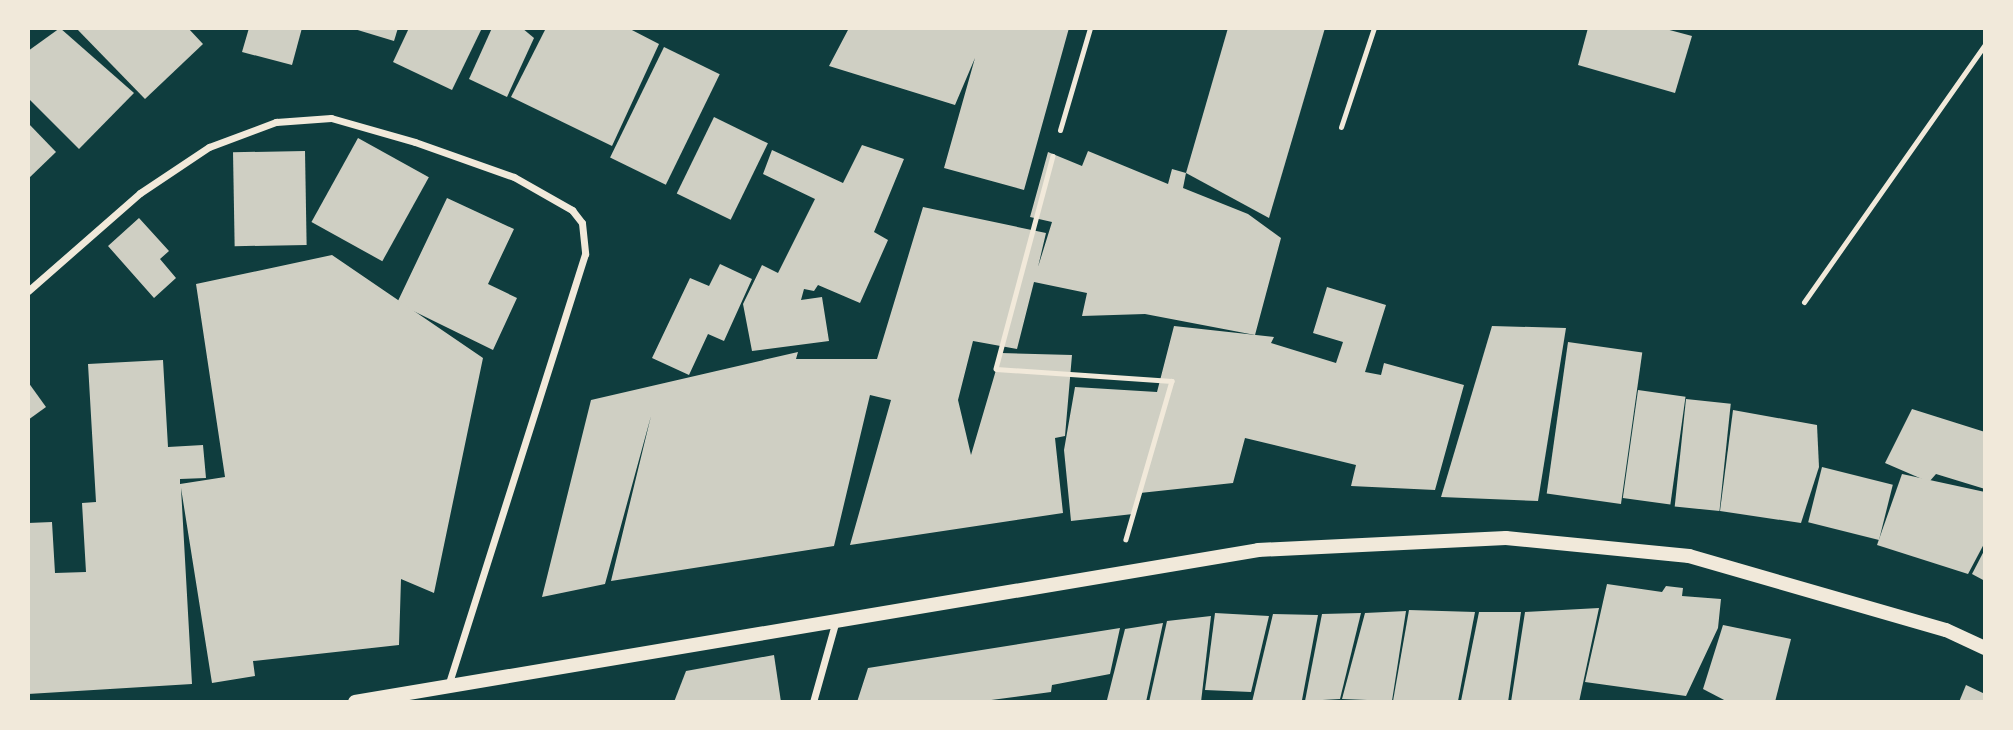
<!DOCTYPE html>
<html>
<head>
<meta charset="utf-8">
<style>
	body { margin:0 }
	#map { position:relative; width:2013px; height:730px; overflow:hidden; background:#0f3d3e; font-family:"Fira Sans",sans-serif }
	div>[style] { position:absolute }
	.building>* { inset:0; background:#cfcfc3; transform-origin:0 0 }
	.path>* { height:4.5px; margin:-2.25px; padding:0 2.25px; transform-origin:2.25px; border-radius:2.25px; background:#f1e9da }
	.service>* { height:5px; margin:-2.5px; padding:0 2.5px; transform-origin:2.5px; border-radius:2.5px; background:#f1e9da }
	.minor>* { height:7px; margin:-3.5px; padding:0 3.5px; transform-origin:3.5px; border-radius:3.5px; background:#f1e9da }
	.secondary>* { height:14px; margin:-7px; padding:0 7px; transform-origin:7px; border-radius:7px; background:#f1e9da }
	span { translate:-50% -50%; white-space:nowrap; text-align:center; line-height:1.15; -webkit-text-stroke:5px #f1e9da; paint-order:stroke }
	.frame { position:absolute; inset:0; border:30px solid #f1e9da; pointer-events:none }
</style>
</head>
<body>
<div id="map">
	<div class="building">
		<div style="clip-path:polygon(60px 28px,134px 93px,79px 149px,28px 98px,28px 51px)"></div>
		<div style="clip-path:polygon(76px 28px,188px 28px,203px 44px,145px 99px)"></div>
		<div style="clip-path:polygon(249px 28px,302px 28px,292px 65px,242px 52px)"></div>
		<div style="clip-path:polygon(351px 28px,398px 28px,394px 41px)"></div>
		<div style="clip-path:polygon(409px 28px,482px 28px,452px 90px,393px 62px)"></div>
		<div style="clip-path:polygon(492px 28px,522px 28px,534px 38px,507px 97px,469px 79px)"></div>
		<div style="clip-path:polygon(546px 28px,628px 28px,659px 44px,612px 146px,511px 97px)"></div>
		<div style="clip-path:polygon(849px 28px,1069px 28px,1024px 190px,944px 168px,975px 58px,955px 105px,829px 66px)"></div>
		<div style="clip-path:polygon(1228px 28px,1325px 28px,1269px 218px,1186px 173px)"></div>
		<div style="clip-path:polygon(1588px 28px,1662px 28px,1692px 36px,1675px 93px,1578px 65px)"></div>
		<div style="left:664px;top:47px;width:62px;height:123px;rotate:26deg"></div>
		<div style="left:714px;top:117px;width:60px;height:85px;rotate:26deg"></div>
		<div style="clip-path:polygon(28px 123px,56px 152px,28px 179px)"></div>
		<div style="left:358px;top:138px;width:81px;height:96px;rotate:29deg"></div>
		<div style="clip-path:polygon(862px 145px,904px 159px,874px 232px,888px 240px,860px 303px,818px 285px,814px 291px,804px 289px,801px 300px,822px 297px,829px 341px,752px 351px,743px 304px,762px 265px,778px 273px,815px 199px,763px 174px,772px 150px,843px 183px)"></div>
		<div style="left:305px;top:151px;width:94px;height:72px;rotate:89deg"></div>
		<div style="clip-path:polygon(1088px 151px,1168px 184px,1172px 169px,1186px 173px,1183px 188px,1248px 214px,1281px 238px,1255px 335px,1145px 314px,1082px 316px,1087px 293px,1034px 282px,1017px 349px,973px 341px,958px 400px,971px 455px,1001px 353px,1072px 355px,1065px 436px,1055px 438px,1063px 513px,850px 545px,891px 400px,870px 395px,834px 546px,611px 581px,651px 416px,605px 584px,542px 597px,591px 400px,798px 352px,796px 359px,877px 359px,923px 207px,1046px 233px,1038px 267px,1052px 222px,1030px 217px,1048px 152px,1082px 166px)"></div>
		<div style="clip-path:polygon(447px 198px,514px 229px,488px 284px,517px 298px,493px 350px,397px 303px)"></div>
		<div style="clip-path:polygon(139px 218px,169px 251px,160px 259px,176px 278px,154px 298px,108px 246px)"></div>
		<div style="clip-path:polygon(332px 255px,483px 358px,434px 593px,401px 579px,399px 645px,253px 661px,255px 676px,212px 683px,181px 488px,192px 684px,28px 694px,28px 523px,52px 522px,55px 573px,86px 572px,82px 503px,96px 502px,88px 364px,163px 360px,168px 447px,203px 445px,206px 478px,180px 479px,180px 484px,225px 477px,196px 284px)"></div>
		<div style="clip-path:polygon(720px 264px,752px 279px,724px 341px,708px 334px,689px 375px,652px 358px,690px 278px,709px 286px)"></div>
		<div style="clip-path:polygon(1327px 287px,1386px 305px,1365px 372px,1381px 375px,1384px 363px,1464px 385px,1435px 490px,1351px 486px,1356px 465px,1245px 438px,1233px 483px,1140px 493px,1133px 514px,1071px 521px,1064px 450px,1075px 387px,1157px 392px,1174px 326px,1274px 337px,1271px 343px,1336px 363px,1343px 342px,1313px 333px)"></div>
		<div style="clip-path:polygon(1492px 326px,1566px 328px,1538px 501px,1441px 497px)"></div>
		<div style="left:1568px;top:342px;width:75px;height:153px;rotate:8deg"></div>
		<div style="clip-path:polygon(28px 382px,46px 407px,28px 420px)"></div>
		<div style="left:1638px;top:390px;width:48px;height:109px;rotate:8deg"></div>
		<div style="left:1686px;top:399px;width:45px;height:108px;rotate:6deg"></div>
		<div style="clip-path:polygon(1912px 409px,1985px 432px,1985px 489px,1936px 474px,1929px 482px,1885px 463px)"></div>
		<div style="clip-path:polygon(1733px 410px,1817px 425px,1819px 467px,1801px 523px,1720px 511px)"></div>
		<div style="left:1822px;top:467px;width:73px;height:57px;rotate:14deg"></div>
		<div style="clip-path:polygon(1902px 474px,1985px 492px,1985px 542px,1968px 574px,1877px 545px)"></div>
		<div style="clip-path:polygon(1985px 549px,1985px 581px,1972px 574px)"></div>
		<div style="clip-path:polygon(1607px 584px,1662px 592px,1666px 586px,1683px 588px,1682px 596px,1721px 599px,1718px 628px,1686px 696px,1585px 682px)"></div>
		<div style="clip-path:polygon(1599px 608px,1579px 702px,1511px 702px,1525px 612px)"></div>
		<div style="clip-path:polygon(1409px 610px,1475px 612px,1458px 701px,1393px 701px)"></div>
		<div style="clip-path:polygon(1406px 611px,1392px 701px,1342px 699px,1365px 613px)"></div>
		<div style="clip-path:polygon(1479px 612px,1521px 612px,1508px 702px,1461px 701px)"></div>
		<div style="clip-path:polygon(1215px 613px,1269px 616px,1251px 692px,1205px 690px)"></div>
		<div style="clip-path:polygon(1361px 613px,1340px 699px,1305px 701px,1322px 614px)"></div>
		<div style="clip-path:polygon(1273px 614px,1318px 615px,1302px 700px,1252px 702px)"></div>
		<div style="clip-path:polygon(1211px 616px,1201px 702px,1149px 702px,1167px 621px)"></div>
		<div style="clip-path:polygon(1163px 623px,1146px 702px,1107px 700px,1125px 629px)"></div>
		<div style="clip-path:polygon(1723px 625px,1791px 639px,1775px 702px,1728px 702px,1703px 689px)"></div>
		<div style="clip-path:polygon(1120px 628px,1110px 674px,1052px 685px,1051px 692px,976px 702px,857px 702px,868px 668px)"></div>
		<div style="clip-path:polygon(774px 655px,781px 702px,674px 702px,686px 671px)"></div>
		<div style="clip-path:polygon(1966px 685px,1985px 694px,1985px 702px,1959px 702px)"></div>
	</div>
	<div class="path">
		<div style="left:1053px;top:156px;width:220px;rotate:105deg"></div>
		<div style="left:996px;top:369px;width:176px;rotate:3.9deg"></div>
		<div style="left:1172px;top:381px;width:165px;rotate:106.2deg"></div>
	</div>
	<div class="service">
		<div style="left:1341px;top:127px;width:104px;rotate:-71.6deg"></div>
		<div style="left:1060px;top:130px;width:106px;rotate:-73.6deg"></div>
		<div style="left:1804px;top:302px;width:315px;rotate:-54.9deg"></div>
	</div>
	<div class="minor">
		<div style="left:28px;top:291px;width:149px;rotate:-41.2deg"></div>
		<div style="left:140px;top:193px;width:83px;rotate:-33.7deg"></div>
		<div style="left:209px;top:147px;width:72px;rotate:-20.5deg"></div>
		<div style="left:276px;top:122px;width:55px;rotate:-4.2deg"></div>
		<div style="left:331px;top:118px;width:87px;rotate:15.9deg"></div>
		<div style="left:415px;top:142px;width:105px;rotate:19.5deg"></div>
		<div style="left:514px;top:177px;width:67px;rotate:29.6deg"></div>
		<div style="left:572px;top:210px;width:16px;rotate:52deg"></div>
		<div style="left:582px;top:223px;width:31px;rotate:84deg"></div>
		<div style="left:585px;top:254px;width:455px;rotate:107.6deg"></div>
		<div style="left:813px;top:702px;width:85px;rotate:-74.3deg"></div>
	</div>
	<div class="secondary">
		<div style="left:355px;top:702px;width:916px;rotate:-9.55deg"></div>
		<div style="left:1258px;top:550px;width:248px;rotate:-2.8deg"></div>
		<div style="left:1506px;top:538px;width:184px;rotate:5.6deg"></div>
		<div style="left:1689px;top:556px;width:267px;rotate:16.1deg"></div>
		<div style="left:1946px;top:630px;width:43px;rotate:24.8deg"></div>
	</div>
	<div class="frame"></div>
</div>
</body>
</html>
